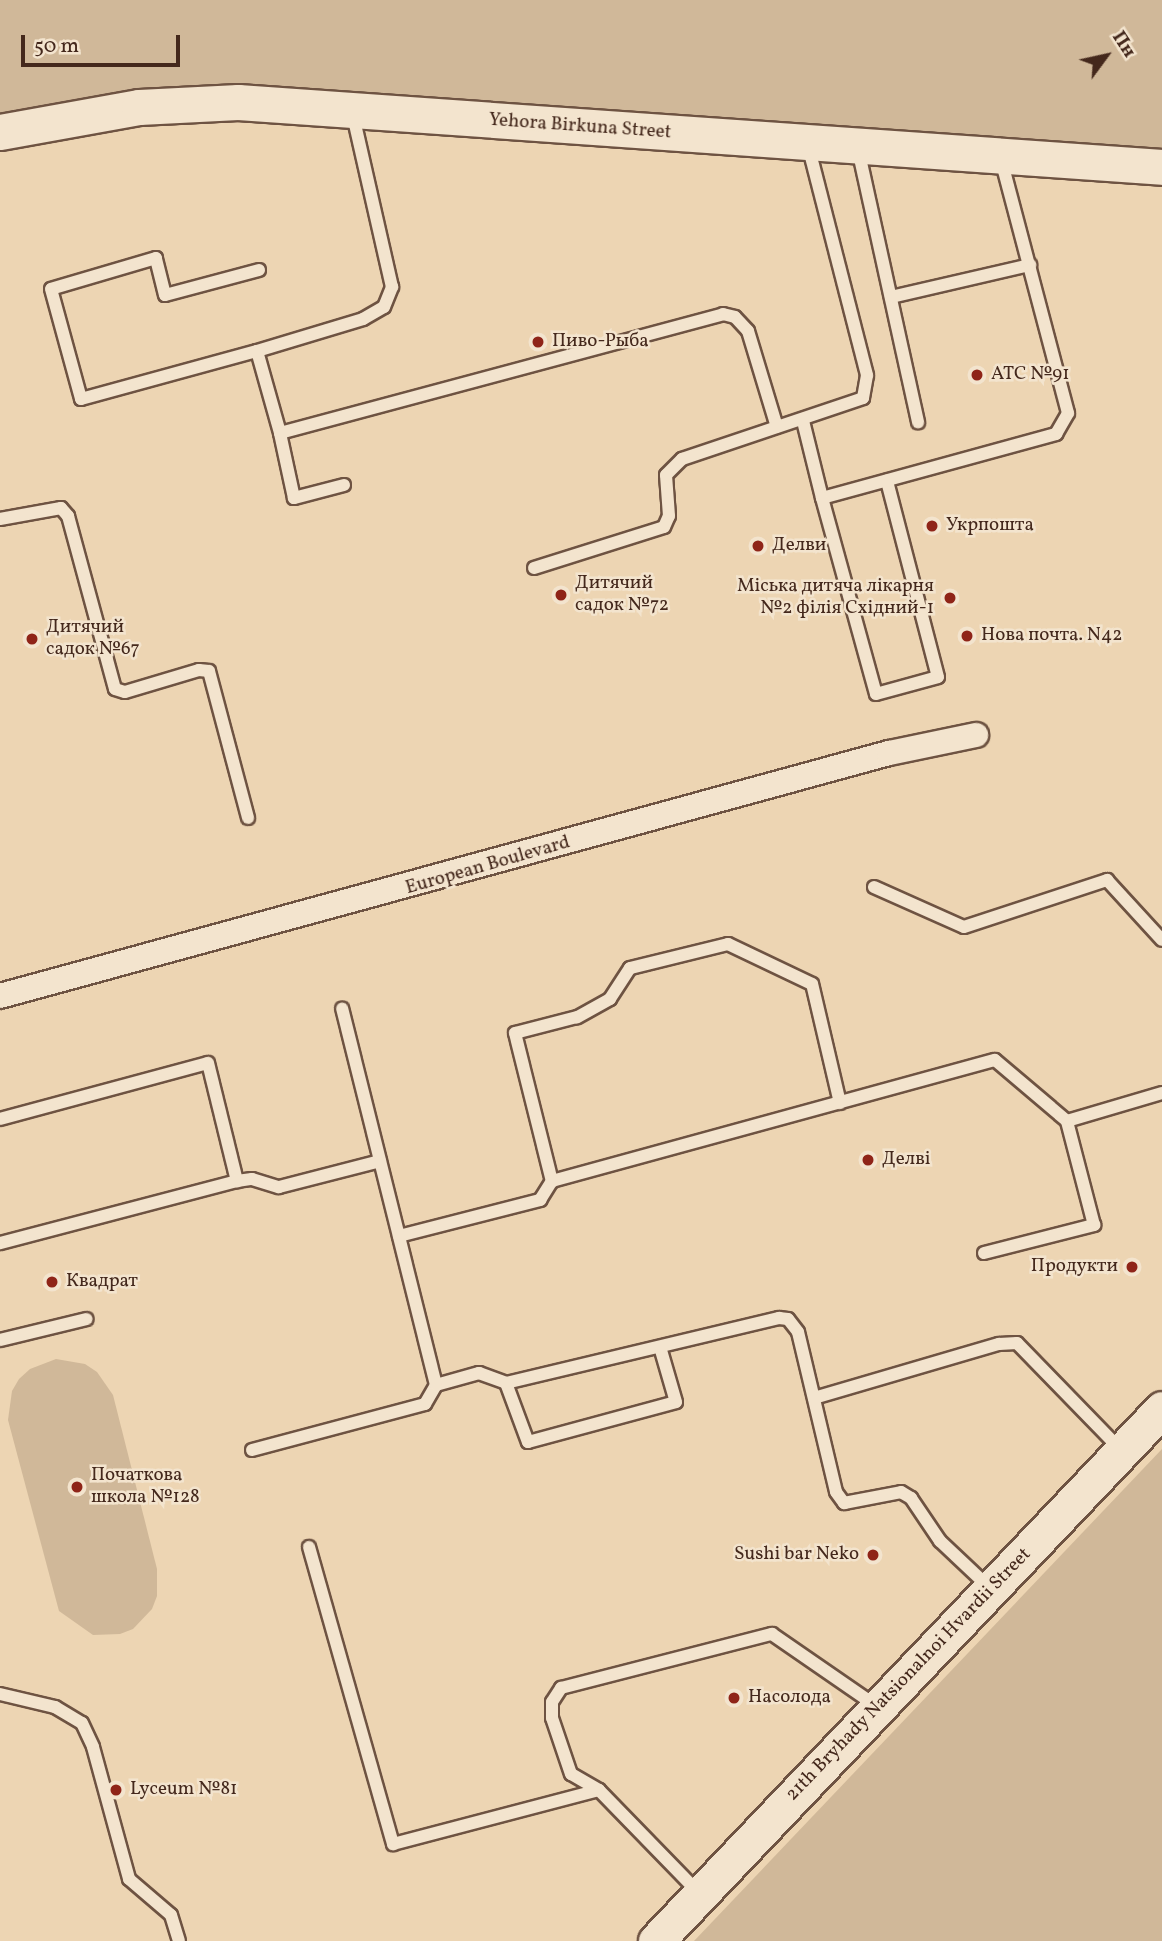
<!DOCTYPE html>
<html>
<head>
<meta charset="utf-8">
<style>
	body { margin:0 }
	#map { position:relative; width:1162px; height:1941px; overflow:hidden; background:#edd5b3; font-family:Vollkorn,serif }
	div>[style] { position:absolute }
	.green>* { inset:0; background:#d0b899 }
	.roads { filter:drop-shadow(2px 0 #6e5342) drop-shadow(-2px 0 #6e5342) drop-shadow(0 2px #6e5342) drop-shadow(0 -2px #6e5342) }
	.lane>* { height:12px; margin:-6px; padding:0 6px; transform-origin:6px; border-radius:6px; background:#f3e4ce }
	.street>* { height:24px; margin:-12px; padding:0 12px; transform-origin:12px; border-radius:12px; background:#f3e4ce }
	.secondary>* { height:35px; margin:-17.5px; padding:0 17.5px; transform-origin:17.5px; border-radius:17.5px; background:#f3e4ce }
	.dots>* { width:19px; height:19px; translate:-50% -50%; box-sizing:border-box; border:4px solid #f3e4ce; border-radius:50% }
	span { translate:-50% -50%; white-space:nowrap; text-align:center; line-height:1.15; -webkit-text-stroke:5px #f3e4ce; paint-order:stroke }
	.street-label { font-size:19px; color:#44281c }
	.poi-label { font-size:19px; color:#44281c }
	.left { translate:0 -50%; text-align:left }
	.right { translate:-100% -50%; text-align:right }
	.north { position:absolute; left:1071px; top:21px; width:70px; height:70px; -webkit-text-stroke:5px #f3e4ce; paint-order:stroke; rotate:57deg; font-size:19px; font-weight:700; line-height:28px; text-align:center; color:#44281c }
	.north::after { content:''; display:block; margin:auto; width:24px; height:32px; background:#44281c; clip-path:polygon(50% 0,100% 100%,50% 72%,0 100%) }
	.scale { position:absolute; left:21px; top:35px; width:159px; height:32px; box-sizing:border-box; border:4px solid #44281c; border-top:0; padding-left:9px; font-size:21px; line-height:24px; white-space:nowrap; color:#44281c; -webkit-text-stroke:5px #f3e4ce; paint-order:stroke }
</style>
</head>
<body>
<div id="map">
	<div class="green">
		<div style="clip-path:polygon(0 0,1162px 0,1162px 167px,352px 111px,0 132px)"></div>
		<div style="clip-path:polygon(56px 1359px,85px 1364px,97px 1372px,113px 1395px,157px 1569px,157px 1596px,152px 1609px,133px 1629px,120px 1634px,93px 1635px,59px 1611px,8px 1420px,12px 1391px,19px 1379px,30px 1369px)"></div>
		<div style="clip-path:polygon(1162px 1449px,1162px 1941px,694px 1941px)"></div>
	</div>
	<div class="roads">
		<div class="lane">
			<div style="left:858px;top:149px;width:280px;rotate:77.6deg"></div>
			<div style="left:259px;top:270px;width:97px;rotate:165.1deg"></div>
			<div style="left:165px;top:295px;width:38px;rotate:-104deg"></div>
			<div style="left:156px;top:258px;width:109px;rotate:163.6deg"></div>
			<div style="left:51px;top:289px;width:114px;rotate:74.7deg"></div>
			<div style="left:81px;top:399px;width:182px;rotate:-15.3deg"></div>
			<div style="left:257px;top:351px;width:111px;rotate:-16.8deg"></div>
			<div style="left:363px;top:319px;width:24px;rotate:-30deg"></div>
			<div style="left:384px;top:307px;width:22px;rotate:-68deg"></div>
			<div style="left:392px;top:287px;width:180px;rotate:-102.8deg"></div>
			<div style="left:891px;top:297px;width:143px;rotate:-13deg"></div>
			<div style="left:257px;top:351px;width:85px;rotate:74.3deg"></div>
			<div style="left:803px;top:421px;width:79px;rotate:76.1deg"></div>
			<div style="left:822px;top:498px;width:243px;rotate:-15.3deg"></div>
			<div style="left:1056px;top:434px;width:24px;rotate:-60deg"></div>
			<div style="left:1068px;top:413px;width:262px;rotate:-104.8deg"></div>
			<div style="left:344px;top:485px;width:52px;rotate:165.4deg"></div>
			<div style="left:294px;top:498px;width:66px;rotate:-102.2deg"></div>
			<div style="left:280px;top:433px;width:459px;rotate:-15deg"></div>
			<div style="left:723px;top:314px;width:12px;rotate:14deg"></div>
			<div style="left:735px;top:317px;width:19px;rotate:47deg"></div>
			<div style="left:748px;top:331px;width:100px;rotate:73.2deg"></div>
			<div style="left:822px;top:498px;width:203px;rotate:74.6deg"></div>
			<div style="left:876px;top:694px;width:64px;rotate:-15.3deg"></div>
			<div style="left:938px;top:677px;width:203px;rotate:-104.6deg"></div>
			<div style="left:0;top:519px;width:62px;rotate:-10.2deg"></div>
			<div style="left:61px;top:508px;width:11px;rotate:49deg"></div>
			<div style="left:68px;top:516px;width:179px;rotate:74.8deg"></div>
			<div style="left:115px;top:689px;width:10px;rotate:17deg"></div>
			<div style="left:125px;top:692px;width:77px;rotate:-16.6deg"></div>
			<div style="left:199px;top:670px;width:10px;rotate:6deg"></div>
			<div style="left:209px;top:671px;width:152px;rotate:75.1deg"></div>
			<div style="left:534px;top:568px;width:136px;rotate:-17.5deg"></div>
			<div style="left:664px;top:527px;width:12px;rotate:-66deg"></div>
			<div style="left:669px;top:516px;width:41px;rotate:-94.2deg"></div>
			<div style="left:666px;top:475px;width:23px;rotate:-45deg"></div>
			<div style="left:682px;top:459px;width:191px;rotate:-18.6deg"></div>
			<div style="left:863px;top:398px;width:23px;rotate:-80deg"></div>
			<div style="left:867px;top:375px;width:236px;rotate:-104.4deg"></div>
			<div style="left:874px;top:887px;width:98px;rotate:24deg"></div>
			<div style="left:964px;top:927px;width:151px;rotate:-18.2deg"></div>
			<div style="left:1107px;top:880px;width:81px;rotate:47.5deg"></div>
			<div style="left:840px;top:1103px;width:122px;rotate:-103.2deg"></div>
			<div style="left:812px;top:984px;width:93px;rotate:-154.5deg"></div>
			<div style="left:728px;top:944px;width:101px;rotate:166.2deg"></div>
			<div style="left:630px;top:968px;width:37px;rotate:123deg"></div>
			<div style="left:610px;top:999px;width:38px;rotate:151deg"></div>
			<div style="left:577px;top:1017px;width:64px;rotate:165.5deg"></div>
			<div style="left:515px;top:1033px;width:153px;rotate:76deg"></div>
			<div style="left:552px;top:1181px;width:459px;rotate:-15.3deg"></div>
			<div style="left:995px;top:1060px;width:94px;rotate:40.3deg"></div>
			<div style="left:1067px;top:1121px;width:99px;rotate:-16.4deg"></div>
			<div style="left:0;top:1119px;width:215px;rotate:-15.1deg"></div>
			<div style="left:208px;top:1063px;width:122px;rotate:76.2deg"></div>
			<div style="left:237px;top:1181px;width:245px;rotate:165.3deg"></div>
			<div style="left:237px;top:1181px;width:15px;rotate:-8deg"></div>
			<div style="left:252px;top:1179px;width:28px;rotate:17deg"></div>
			<div style="left:279px;top:1187px;width:104px;rotate:-14.4deg"></div>
			<div style="left:399px;top:1236px;width:146px;rotate:-14.3deg"></div>
			<div style="left:540px;top:1200px;width:22px;rotate:-58deg"></div>
			<div style="left:984px;top:1253px;width:114px;rotate:-14.3deg"></div>
			<div style="left:1094px;top:1225px;width:107px;rotate:-104.6deg"></div>
			<div style="left:0;top:1340px;width:89px;rotate:-13.6deg"></div>
			<div style="left:506px;top:1383px;width:63px;rotate:69.6deg"></div>
			<div style="left:528px;top:1442px;width:153px;rotate:-15.1deg"></div>
			<div style="left:676px;top:1402px;width:57px;rotate:-106.2deg"></div>
			<div style="left:436px;top:1385px;width:45px;rotate:-15.6deg"></div>
			<div style="left:479px;top:1373px;width:29px;rotate:20deg"></div>
			<div style="left:506px;top:1383px;width:281px;rotate:-13.4deg"></div>
			<div style="left:779px;top:1318px;width:9px;rotate:6deg"></div>
			<div style="left:788px;top:1319px;width:16px;rotate:52deg"></div>
			<div style="left:798px;top:1332px;width:164px;rotate:76.6deg"></div>
			<div style="left:836px;top:1492px;width:14px;rotate:54deg"></div>
			<div style="left:844px;top:1503px;width:58px;rotate:-10.9deg"></div>
			<div style="left:901px;top:1492px;width:12px;rotate:31deg"></div>
			<div style="left:911px;top:1498px;width:52px;rotate:56deg"></div>
			<div style="left:940px;top:1541px;width:70px;rotate:43.3deg"></div>
			<div style="left:814px;top:1398px;width:193px;rotate:-16.3deg"></div>
			<div style="left:999px;top:1344px;width:18px;rotate:-3deg"></div>
			<div style="left:1017px;top:1343px;width:149px;rotate:45.8deg"></div>
			<div style="left:252px;top:1450px;width:179px;rotate:-14.9deg"></div>
			<div style="left:425px;top:1404px;width:22px;rotate:-60deg"></div>
			<div style="left:436px;top:1385px;width:388px;rotate:-104deg"></div>
			<div style="left:309px;top:1547px;width:309px;rotate:74.2deg"></div>
			<div style="left:393px;top:1844px;width:213px;rotate:-14.7deg"></div>
			<div style="left:0;top:1694px;width:57px;rotate:13.3deg"></div>
			<div style="left:55px;top:1707px;width:31px;rotate:31deg"></div>
			<div style="left:82px;top:1723px;width:26px;rotate:65deg"></div>
			<div style="left:93px;top:1747px;width:137px;rotate:74.7deg"></div>
			<div style="left:129px;top:1879px;width:55px;rotate:40.6deg"></div>
			<div style="left:171px;top:1915px;width:27px;rotate:73deg"></div>
			<div style="left:700px;top:1894px;width:145px;rotate:-134.2deg"></div>
			<div style="left:599px;top:1790px;width:32px;rotate:-150deg"></div>
			<div style="left:571px;top:1774px;width:59px;rotate:-108.7deg"></div>
			<div style="left:552px;top:1718px;width:16px;rotate:-90deg"></div>
			<div style="left:552px;top:1702px;width:17px;rotate:-57deg"></div>
			<div style="left:561px;top:1688px;width:218px;rotate:-14.4deg"></div>
			<div style="left:772px;top:1634px;width:129px;rotate:34.6deg"></div>
		</div>
		<div class="street">
			<div style="left:0;top:996px;width:922px;rotate:-15.29deg"></div>
			<div style="left:889px;top:753px;width:89px;rotate:-11.7deg"></div>
		</div>
		<div class="secondary">
			<div style="left:0;top:132px;width:141px;rotate:-10.2deg"></div>
			<div style="left:139px;top:107px;width:99px;rotate:-2.9deg"></div>
			<div style="left:238px;top:102px;width:926px;rotate:4.02deg"></div>
			<div style="left:656px;top:1941px;width:734px;rotate:-46.43deg"></div>
		</div>
	</div>
	<div class="dots">
		<div style="left:538px;top:342px;background:#8f2418"></div>
		<div style="left:977px;top:375px;background:#8f2418"></div>
		<div style="left:932px;top:526px;background:#8f2418"></div>
		<div style="left:758px;top:546px;background:#8f2418"></div>
		<div style="left:561px;top:595px;background:#8f2418"></div>
		<div style="left:950px;top:598px;background:#8f2418"></div>
		<div style="left:967px;top:636px;background:#8f2418"></div>
		<div style="left:32px;top:639px;background:#8f2418"></div>
		<div style="left:868px;top:1160px;background:#8f2418"></div>
		<div style="left:1132px;top:1267px;background:#8f2418"></div>
		<div style="left:52px;top:1282px;background:#8f2418"></div>
		<div style="left:77px;top:1487px;background:#8f2418"></div>
		<div style="left:873px;top:1555px;background:#8f2418"></div>
		<div style="left:734px;top:1698px;background:#8f2418"></div>
		<div style="left:116px;top:1790px;background:#8f2418"></div>
	</div>
	<div class="street-label">
		<span style="left:580px;top:127px;rotate:4deg">Yehora Birkuna Street</span>
		<span style="left:488px;top:866px;rotate:-16deg">European Boulevard</span>
		<span style="left:909px;top:1675px;rotate:-46deg">21th Bryhady Natsionalnoi Hvardii Street</span>
	</div>
	<div class="poi-label">
		<span class="left" style="left:552px;top:342px">Пиво-Рыба</span>
		<span class="left" style="left:991px;top:375px">АТС №91</span>
		<span class="left" style="left:946px;top:526px">Укрпошта</span>
		<span class="left" style="left:772px;top:546px">Делви</span>
		<span class="left" style="left:575px;top:595px">Дитячий<br>садок №72</span>
		<span class="right" style="left:934px;top:598px">Міська дитяча лікарня<br>№2 філія Східний-1</span>
		<span class="left" style="left:46px;top:639px">Дитячий<br>садок №67</span>
		<span class="left" style="left:981px;top:636px">Нова почта. N42</span>
		<span class="left" style="left:882px;top:1160px">Делві</span>
		<span class="right" style="left:1118px;top:1267px">Продукти</span>
		<span class="left" style="left:66px;top:1282px">Квадрат</span>
		<span class="left" style="left:91px;top:1487px">Початкова<br>школа №128</span>
		<span class="right" style="left:859px;top:1555px">Sushi bar Neko</span>
		<span class="left" style="left:748px;top:1698px">Насолода</span>
		<span class="left" style="left:130px;top:1790px">Lyceum №81</span>
	</div>
	<div class="north">Пн</div>
	<div class="scale">50 m</div>
</div>
</body>
</html>
